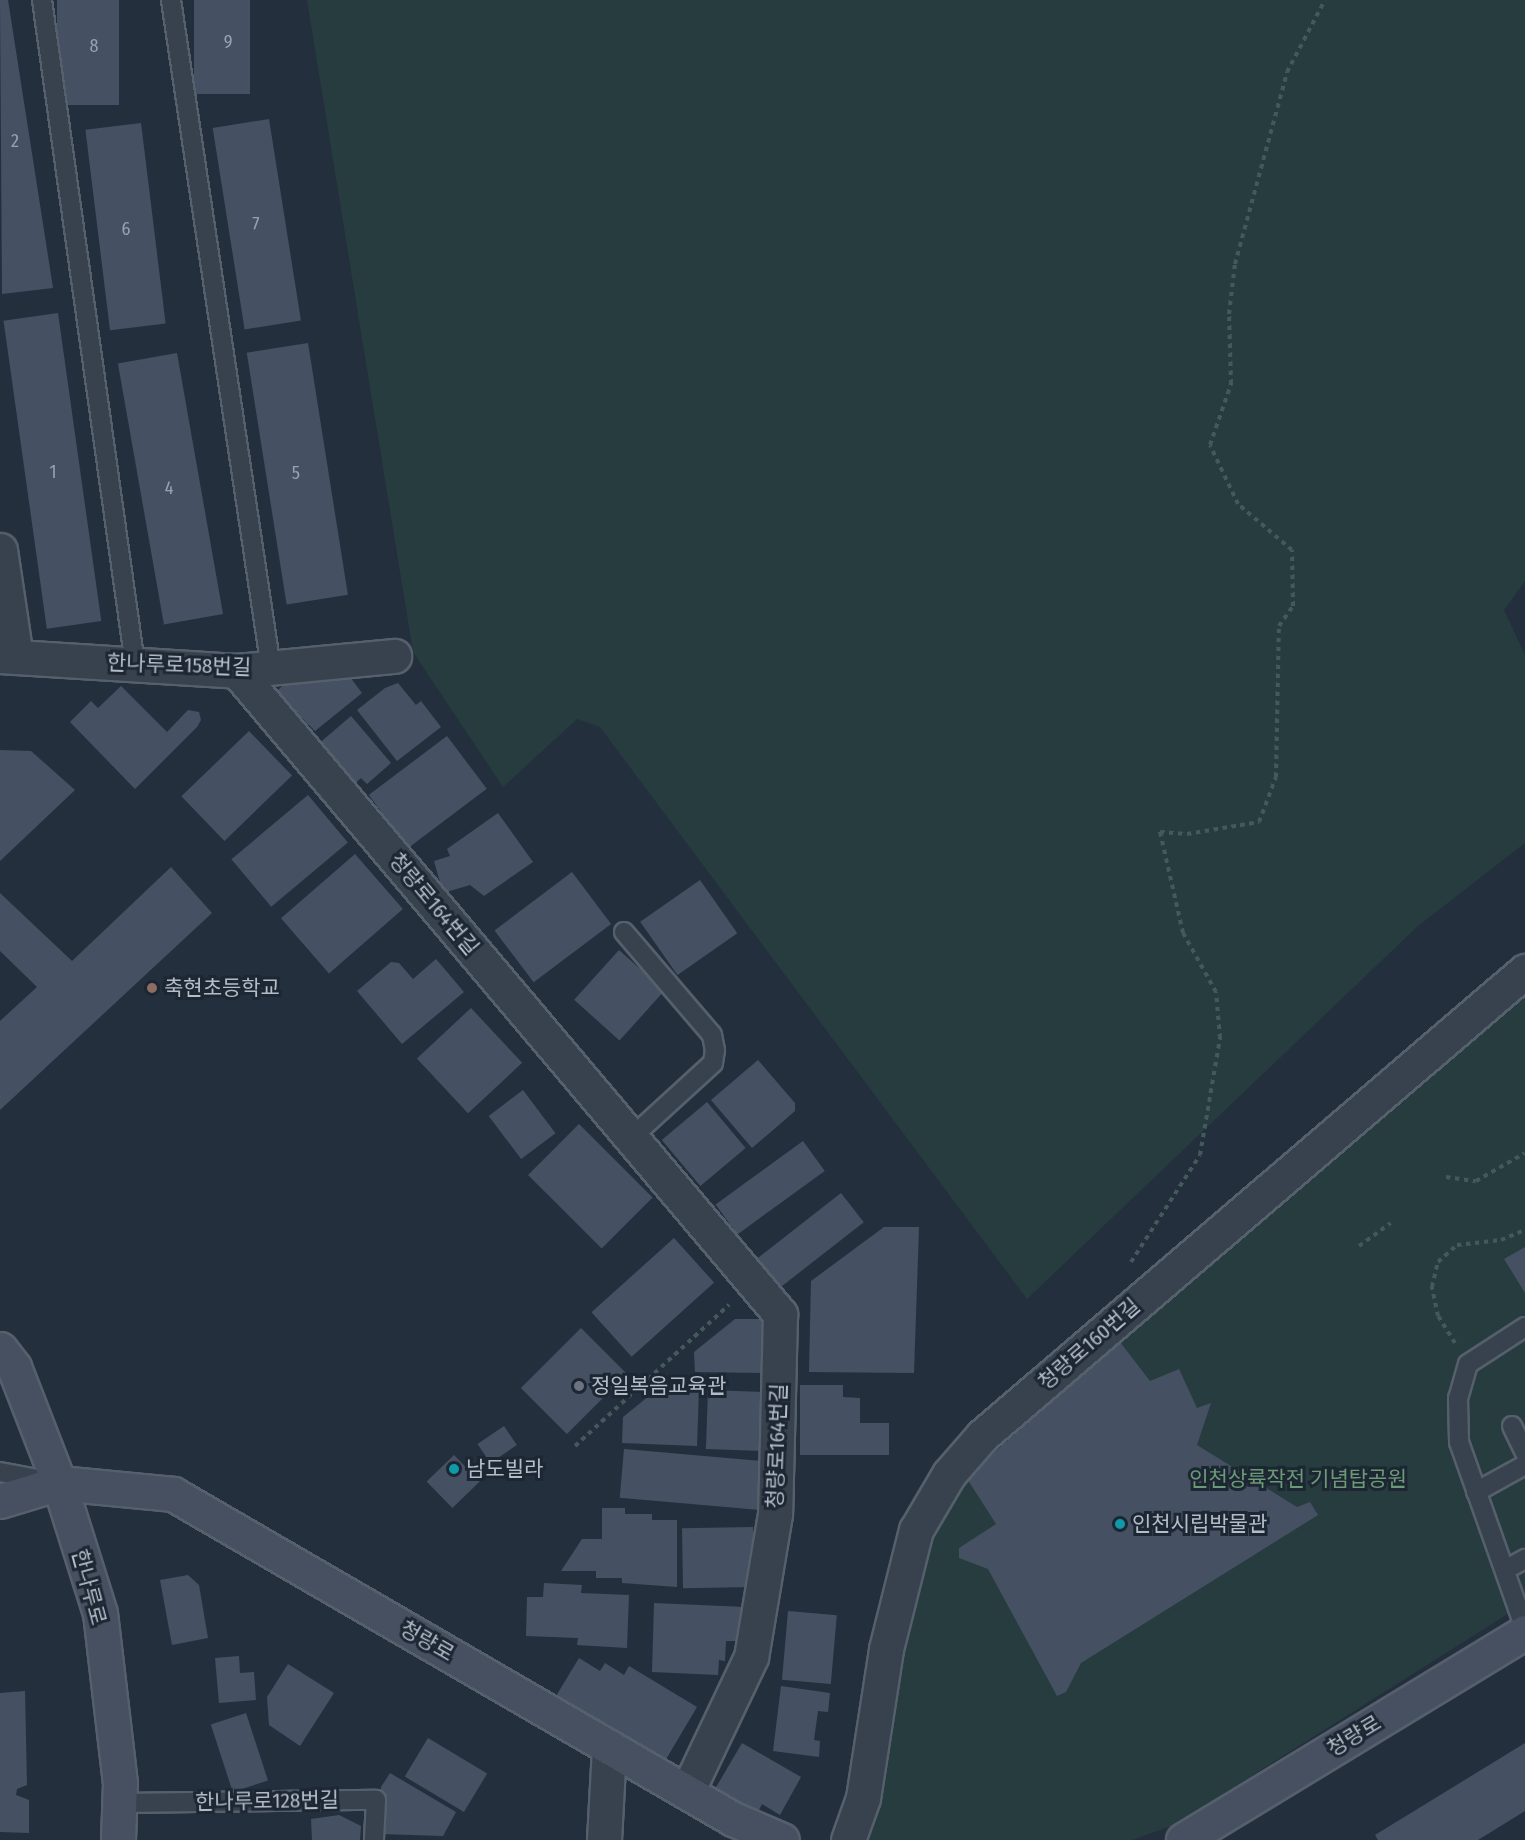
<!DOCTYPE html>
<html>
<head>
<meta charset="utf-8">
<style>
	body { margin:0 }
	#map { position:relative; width:1525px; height:1840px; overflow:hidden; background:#242f3e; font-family:"Fira Sans Condensed","Noto Sans KR",sans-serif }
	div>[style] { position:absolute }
	.green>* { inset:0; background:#263c3f }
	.building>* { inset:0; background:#455162; transform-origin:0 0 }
	.path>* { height:4px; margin-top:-2px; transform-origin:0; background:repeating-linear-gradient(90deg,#44595c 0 4.5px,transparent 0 9px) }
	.roads { filter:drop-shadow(2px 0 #565f6c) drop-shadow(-2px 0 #565f6c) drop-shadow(0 2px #565f6c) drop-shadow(0 -2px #565f6c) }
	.lane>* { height:18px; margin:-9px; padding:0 9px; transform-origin:9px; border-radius:9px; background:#38414e }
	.street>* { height:33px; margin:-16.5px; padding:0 16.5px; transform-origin:16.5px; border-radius:16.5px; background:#38414e }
	.secondary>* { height:33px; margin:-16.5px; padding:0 16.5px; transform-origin:16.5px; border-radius:16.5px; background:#465061 }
	.dots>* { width:16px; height:16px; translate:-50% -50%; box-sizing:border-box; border:3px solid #1d2633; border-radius:50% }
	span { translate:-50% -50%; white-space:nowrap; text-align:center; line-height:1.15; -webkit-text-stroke:6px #1d2633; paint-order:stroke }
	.number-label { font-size:18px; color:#98a1af }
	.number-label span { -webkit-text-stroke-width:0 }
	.street-label { font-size:21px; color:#b4bcc9 }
	.poi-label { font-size:21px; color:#b4bcc9 }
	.left { translate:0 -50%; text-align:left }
	.park-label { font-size:21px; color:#6b9a76 }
</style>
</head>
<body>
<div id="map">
	<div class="green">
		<div style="clip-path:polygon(307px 0,1525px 0,1525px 581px,1504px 610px,1525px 655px,1525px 843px,1418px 926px,1027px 1299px,600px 727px,577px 719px,503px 787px,413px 652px)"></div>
		<div style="clip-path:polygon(1525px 981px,1525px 1603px,1174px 1825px,1132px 1840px,860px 1840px,877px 1796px,924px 1536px,983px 1452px)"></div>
	</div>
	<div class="building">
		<div style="clip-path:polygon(0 0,8px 0,53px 288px,2px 294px)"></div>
		<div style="left:57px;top:0;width:62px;height:105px"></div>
		<div style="left:194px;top:0;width:56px;height:94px"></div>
		<div style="left:269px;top:119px;width:204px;height:57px;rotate:81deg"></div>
		<div style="left:141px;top:123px;width:202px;height:56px;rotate:83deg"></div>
		<div style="left:58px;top:313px;width:311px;height:55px;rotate:82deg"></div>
		<div style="left:308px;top:343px;width:255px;height:62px;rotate:81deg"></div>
		<div style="left:177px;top:353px;width:265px;height:60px;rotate:80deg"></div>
		<div style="clip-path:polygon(344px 669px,362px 693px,315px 731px,299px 715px,291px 717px,272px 701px,276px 692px,291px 677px)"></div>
		<div style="clip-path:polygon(398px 683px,416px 705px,421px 701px,441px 727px,397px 761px,357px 710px,385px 688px)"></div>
		<div style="clip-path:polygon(121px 686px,167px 732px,188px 710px,199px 712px,201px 720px,197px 727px,135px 789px,70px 722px,91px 701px,98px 708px)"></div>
		<div style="clip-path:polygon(351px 716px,391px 763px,367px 784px,361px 778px,351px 787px,316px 746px)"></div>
		<div style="left:249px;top:731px;width:62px;height:94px;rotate:46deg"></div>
		<div style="left:447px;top:736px;width:66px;height:98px;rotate:53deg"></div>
		<div style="clip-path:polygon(0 750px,31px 751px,75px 790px,0 861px)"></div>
		<div style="left:308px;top:795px;width:62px;height:100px;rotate:50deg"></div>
		<div style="clip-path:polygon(498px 813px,533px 862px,484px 896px,470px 885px,443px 893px,434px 861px,450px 856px,447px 849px)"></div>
		<div style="left:355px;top:854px;width:73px;height:98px;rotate:49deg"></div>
		<div style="clip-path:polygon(171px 867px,212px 913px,0 1110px,0 1021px,37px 987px,0 951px,0 893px,72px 961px)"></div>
		<div style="left:572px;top:872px;width:65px;height:97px;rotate:53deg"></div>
		<div style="left:700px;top:880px;width:65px;height:73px;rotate:55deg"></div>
		<div style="left:619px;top:950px;width:61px;height:67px;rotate:42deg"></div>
		<div style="clip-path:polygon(436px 959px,464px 992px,402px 1044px,357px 991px,391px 962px,399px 963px,413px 979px)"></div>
		<div style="left:471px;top:1008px;width:75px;height:74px;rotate:47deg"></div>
		<div style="clip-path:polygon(758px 1060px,795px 1103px,795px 1111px,752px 1148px,711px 1100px)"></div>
		<div style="left:523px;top:1090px;width:54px;height:43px;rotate:53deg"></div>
		<div style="left:707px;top:1102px;width:60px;height:59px;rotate:50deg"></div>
		<div style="left:579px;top:1124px;width:104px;height:72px;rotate:45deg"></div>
		<div style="left:803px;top:1141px;width:37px;height:108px;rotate:54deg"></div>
		<div style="left:841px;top:1193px;width:37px;height:106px;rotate:52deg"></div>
		<div style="clip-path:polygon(884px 1227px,919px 1227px,914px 1373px,809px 1372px,811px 1281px)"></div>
		<div style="left:674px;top:1238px;width:60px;height:111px;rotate:48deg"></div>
		<div style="clip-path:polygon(1525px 1247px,1525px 1293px,1504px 1259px)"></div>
		<div style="clip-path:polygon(735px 1319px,771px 1319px,769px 1373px,695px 1372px,694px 1352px)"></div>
		<div style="left:581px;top:1328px;width:65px;height:85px;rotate:45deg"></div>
		<div style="clip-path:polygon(1120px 1342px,1150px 1381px,1179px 1369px,1197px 1408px,1211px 1403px,1197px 1445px,1297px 1507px,1310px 1502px,1318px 1515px,1081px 1663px,1066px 1692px,1057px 1696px,988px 1569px,959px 1558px,959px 1548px,996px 1524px,966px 1477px)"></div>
		<div style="clip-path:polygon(800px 1385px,843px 1385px,843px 1397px,860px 1398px,860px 1423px,889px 1423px,889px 1455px,800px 1455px)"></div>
		<div style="clip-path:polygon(660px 1387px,699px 1388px,697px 1446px,622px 1443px,623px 1417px)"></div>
		<div style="left:708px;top:1390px;width:57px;height:59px;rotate:2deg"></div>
		<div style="left:504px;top:1426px;width:23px;height:32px;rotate:56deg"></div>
		<div style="left:624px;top:1449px;width:138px;height:49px;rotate:5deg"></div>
		<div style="left:454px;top:1455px;width:37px;height:38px;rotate:46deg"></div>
		<div style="clip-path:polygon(602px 1508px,625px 1508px,625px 1514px,652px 1514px,652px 1520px,677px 1520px,677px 1587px,622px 1583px,622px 1578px,596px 1578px,596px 1571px,561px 1571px,582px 1539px,602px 1539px)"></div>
		<div style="left:753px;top:1527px;width:60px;height:71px;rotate:89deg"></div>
		<div style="clip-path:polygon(188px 1575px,199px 1585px,208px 1638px,172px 1645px,160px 1580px)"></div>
		<div style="clip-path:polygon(544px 1583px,582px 1585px,581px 1593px,629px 1595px,627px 1648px,577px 1645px,578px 1638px,526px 1636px,527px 1597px,543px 1597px)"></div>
		<div style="clip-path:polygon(654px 1603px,745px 1607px,743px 1641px,726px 1641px,725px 1661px,719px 1660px,718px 1675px,652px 1672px)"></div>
		<div style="left:788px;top:1611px;width:49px;height:69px;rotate:5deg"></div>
		<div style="clip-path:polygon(239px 1656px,240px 1673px,254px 1672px,256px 1700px,219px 1703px,215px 1658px)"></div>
		<div style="clip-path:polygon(579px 1658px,600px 1671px,605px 1663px,624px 1675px,629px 1666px,697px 1707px,665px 1761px,556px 1696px)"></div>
		<div style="clip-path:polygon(288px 1664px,334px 1693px,300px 1746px,269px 1725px,267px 1697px)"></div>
		<div style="clip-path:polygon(781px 1686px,830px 1693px,828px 1712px,818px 1711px,814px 1740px,820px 1741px,819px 1757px,773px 1751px)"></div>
		<div style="clip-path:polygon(25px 1691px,27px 1785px,17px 1789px,16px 1795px,29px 1800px,29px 1833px,0 1832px,0 1693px)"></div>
		<div style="left:246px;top:1713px;width:71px;height:37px;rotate:72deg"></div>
		<div style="left:428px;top:1738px;width:69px;height:45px;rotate:31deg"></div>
		<div style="clip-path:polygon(742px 1743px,801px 1777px,780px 1815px,762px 1804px,757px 1814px,715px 1789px)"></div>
		<div style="clip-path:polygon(1525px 1743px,1525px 1811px,1478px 1840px,1378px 1840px,1375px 1835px)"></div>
		<div style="clip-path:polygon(390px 1773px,456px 1812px,443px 1836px,380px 1834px,381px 1787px)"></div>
		<div style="clip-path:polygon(339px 1815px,361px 1826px,360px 1840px,312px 1840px,311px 1819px)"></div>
	</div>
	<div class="path">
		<div style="left:1446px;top:1177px;width:30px;rotate:8deg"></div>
		<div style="left:1476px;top:1181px;width:56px;rotate:-29.7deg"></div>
		<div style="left:1359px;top:1246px;width:39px;rotate:-36deg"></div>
		<div style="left:1131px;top:1262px;width:127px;rotate:-57.2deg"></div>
		<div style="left:1200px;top:1155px;width:119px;rotate:-80.3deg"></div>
		<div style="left:1220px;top:1038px;width:46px;rotate:-95deg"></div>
		<div style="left:1216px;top:992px;width:68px;rotate:-119.2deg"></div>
		<div style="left:1183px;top:933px;width:104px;rotate:-102.8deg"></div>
		<div style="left:1160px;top:832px;width:27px;rotate:4deg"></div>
		<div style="left:1187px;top:834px;width:73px;rotate:-9.5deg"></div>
		<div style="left:1259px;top:822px;width:48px;rotate:-69.3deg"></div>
		<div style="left:1276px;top:777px;width:151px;rotate:-88.9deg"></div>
		<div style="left:1279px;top:626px;width:24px;rotate:-55deg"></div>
		<div style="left:1293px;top:606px;width:56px;rotate:-91deg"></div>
		<div style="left:1292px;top:550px;width:71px;rotate:-139.6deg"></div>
		<div style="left:1238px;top:504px;width:65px;rotate:-115.4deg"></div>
		<div style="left:1210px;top:445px;width:65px;rotate:-71deg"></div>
		<div style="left:1231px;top:384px;width:70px;rotate:-91.6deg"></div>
		<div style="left:1229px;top:314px;width:50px;rotate:-83.2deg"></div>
		<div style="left:1235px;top:264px;width:199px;rotate:-74.8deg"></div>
		<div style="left:1287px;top:72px;width:81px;rotate:-62.2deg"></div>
		<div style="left:1455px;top:1343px;width:32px;rotate:-122deg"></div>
		<div style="left:1438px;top:1316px;width:30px;rotate:-102deg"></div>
		<div style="left:1432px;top:1287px;width:26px;rotate:-77deg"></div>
		<div style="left:1438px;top:1262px;width:25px;rotate:-42deg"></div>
		<div style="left:1457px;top:1245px;width:44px;rotate:-6.5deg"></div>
		<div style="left:1501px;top:1240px;width:26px;rotate:-23deg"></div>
		<div style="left:575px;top:1446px;width:209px;rotate:-42.5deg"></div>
	</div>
	<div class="roads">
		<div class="lane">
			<div style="left:42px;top:0;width:670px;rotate:82.03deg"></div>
			<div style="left:171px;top:0;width:675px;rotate:81.49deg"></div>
			<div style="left:624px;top:932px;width:135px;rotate:49.5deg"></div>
			<div style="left:712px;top:1035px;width:15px;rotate:79deg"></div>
			<div style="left:715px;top:1050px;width:13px;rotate:99deg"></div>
			<div style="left:713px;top:1063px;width:111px;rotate:137.6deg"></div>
			<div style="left:1525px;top:1327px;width:68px;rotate:147deg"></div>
			<div style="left:1468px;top:1364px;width:35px;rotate:106deg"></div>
			<div style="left:1458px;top:1398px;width:44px;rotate:88.7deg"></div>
			<div style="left:1459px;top:1442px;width:197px;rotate:70.5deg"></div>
			<div style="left:1512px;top:1426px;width:30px;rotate:64deg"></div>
			<div style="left:0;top:1472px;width:49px;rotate:10.6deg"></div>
			<div style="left:1476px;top:1492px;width:56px;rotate:-28.9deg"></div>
			<div style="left:1505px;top:1570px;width:23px;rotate:-29deg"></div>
			<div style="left:119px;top:1803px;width:257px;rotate:-0.7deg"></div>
			<div style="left:376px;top:1800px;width:40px;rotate:92.9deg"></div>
		</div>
		<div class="street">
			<div style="left:0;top:550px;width:108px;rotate:81.5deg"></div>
			<div style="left:0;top:656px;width:237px;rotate:3.6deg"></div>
			<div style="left:237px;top:671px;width:158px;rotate:-5.5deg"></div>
			<div style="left:237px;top:671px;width:842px;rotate:49.82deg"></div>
			<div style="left:780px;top:1314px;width:200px;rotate:91.4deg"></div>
			<div style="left:775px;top:1514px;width:145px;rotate:99.5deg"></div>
			<div style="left:751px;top:1657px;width:149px;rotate:115.4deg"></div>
			<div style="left:604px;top:1840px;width:93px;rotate:-86.9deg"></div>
			<div style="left:848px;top:1840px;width:45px;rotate:-70.3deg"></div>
			<div style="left:863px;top:1798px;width:151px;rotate:-81.2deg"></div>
			<div style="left:886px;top:1649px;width:123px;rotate:-75.9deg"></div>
			<div style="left:916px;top:1530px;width:65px;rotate:-59.5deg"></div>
			<div style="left:949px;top:1474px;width:50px;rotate:-49deg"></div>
			<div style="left:982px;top:1436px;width:715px;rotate:-40.58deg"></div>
		</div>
		<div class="secondary">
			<div style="left:0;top:1349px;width:23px;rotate:52deg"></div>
			<div style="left:14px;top:1367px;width:124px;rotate:68.8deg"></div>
			<div style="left:59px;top:1483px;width:136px;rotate:72.5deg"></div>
			<div style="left:100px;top:1613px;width:171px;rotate:83.3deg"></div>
			<div style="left:120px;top:1783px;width:57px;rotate:92deg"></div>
			<div style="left:0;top:1501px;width:62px;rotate:-17deg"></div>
			<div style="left:59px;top:1483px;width:115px;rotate:5.5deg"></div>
			<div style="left:173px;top:1494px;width:647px;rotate:30.13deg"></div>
			<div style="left:733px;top:1819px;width:53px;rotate:23.2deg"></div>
			<div style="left:1183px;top:1840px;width:400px;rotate:-31.3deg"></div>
		</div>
	</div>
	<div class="dots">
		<div style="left:152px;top:988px;background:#8d6e63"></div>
		<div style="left:579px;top:1386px;background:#6b7280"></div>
		<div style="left:454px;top:1469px;background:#0f9aa8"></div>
		<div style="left:1120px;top:1524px;background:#0f9aa8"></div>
	</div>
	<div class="number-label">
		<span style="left:228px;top:42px">9</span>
		<span style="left:94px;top:46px">8</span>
		<span style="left:15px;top:141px">2</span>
		<span style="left:256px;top:224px">7</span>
		<span style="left:126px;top:229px">6</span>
		<span style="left:53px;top:472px">1</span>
		<span style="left:296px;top:473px">5</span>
		<span style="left:169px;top:488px">4</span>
	</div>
	<div class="street-label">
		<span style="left:179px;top:665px;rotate:2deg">한나루로158번길</span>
		<span style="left:434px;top:904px;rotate:50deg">청량로164번길</span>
		<span style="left:1089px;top:1344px;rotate:-41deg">청량로160번길</span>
		<span style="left:777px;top:1446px;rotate:-88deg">청량로164번길</span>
		<span style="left:89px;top:1587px;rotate:75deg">한나루로</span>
		<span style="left:427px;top:1641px;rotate:30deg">청량로</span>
		<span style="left:1354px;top:1736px;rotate:-31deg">청량로</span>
		<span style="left:267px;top:1801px;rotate:-1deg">한나루로128번길</span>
	</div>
	<div class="poi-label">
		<span class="left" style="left:164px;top:988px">축현초등학교</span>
		<span class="left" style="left:591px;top:1386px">정일복음교육관</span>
		<span class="left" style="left:466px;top:1469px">남도빌라</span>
		<span class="left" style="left:1132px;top:1524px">인천시립박물관</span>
	</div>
	<div class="park-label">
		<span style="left:1298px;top:1479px">인천상륙작전 기념탑공원</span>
	</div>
</div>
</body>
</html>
